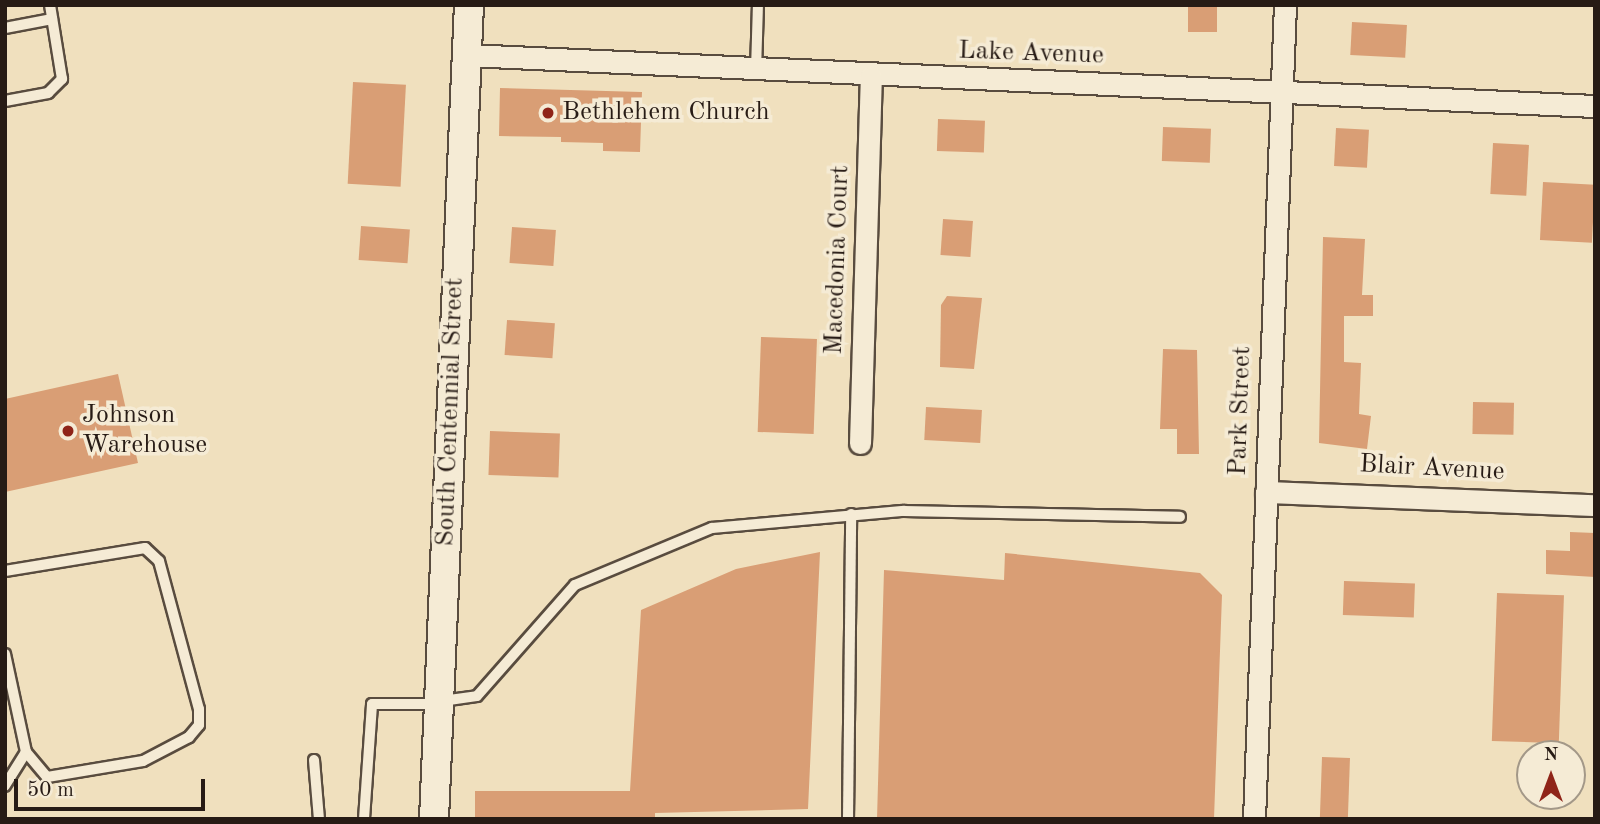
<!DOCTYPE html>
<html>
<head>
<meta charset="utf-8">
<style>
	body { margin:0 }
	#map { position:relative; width:1600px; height:824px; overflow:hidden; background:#f0e0be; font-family:"Old Standard TT",serif }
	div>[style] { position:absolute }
	.building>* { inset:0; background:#d99e75; transform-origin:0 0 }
	.roads { filter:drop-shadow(2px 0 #594c3f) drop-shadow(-2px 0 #594c3f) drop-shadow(0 2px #594c3f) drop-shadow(0 -2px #594c3f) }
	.lane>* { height:10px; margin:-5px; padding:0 5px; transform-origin:5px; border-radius:5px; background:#f5ebd5 }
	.street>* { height:21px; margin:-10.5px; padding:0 10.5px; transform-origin:10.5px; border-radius:10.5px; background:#f5ebd5 }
	.secondary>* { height:28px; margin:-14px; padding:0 14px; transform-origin:14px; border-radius:14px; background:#f5ebd5 }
	.dots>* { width:19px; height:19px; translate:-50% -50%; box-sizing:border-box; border:4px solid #f5ebd5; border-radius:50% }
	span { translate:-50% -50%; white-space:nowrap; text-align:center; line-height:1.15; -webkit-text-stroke:7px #f5ebd5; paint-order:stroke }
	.street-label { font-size:26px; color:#271b15 }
	.poi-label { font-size:26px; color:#271b15 }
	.left { translate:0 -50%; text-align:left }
	.frame { position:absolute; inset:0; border:7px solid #271b15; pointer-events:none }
	.north { position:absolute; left:1516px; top:740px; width:70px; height:70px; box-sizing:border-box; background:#f5ebd5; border:2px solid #a39888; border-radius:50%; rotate:0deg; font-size:19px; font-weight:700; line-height:28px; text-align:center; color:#271b15 }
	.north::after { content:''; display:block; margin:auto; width:24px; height:32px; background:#8f2418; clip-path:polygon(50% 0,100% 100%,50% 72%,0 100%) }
	.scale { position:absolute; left:14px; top:779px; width:191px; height:32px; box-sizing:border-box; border:4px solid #271b15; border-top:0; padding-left:9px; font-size:21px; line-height:24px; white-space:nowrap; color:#271b15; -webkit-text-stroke:5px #f5ebd5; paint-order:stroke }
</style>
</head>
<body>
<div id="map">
	<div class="building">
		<div style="left:1188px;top:5px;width:29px;height:27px"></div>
		<div style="left:1352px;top:22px;width:55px;height:33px;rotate:3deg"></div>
		<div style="left:353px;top:82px;width:53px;height:102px;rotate:3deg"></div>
		<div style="clip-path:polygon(500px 88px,642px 92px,640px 152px,603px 151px,603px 143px,561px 142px,561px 137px,499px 136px)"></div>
		<div style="left:938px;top:119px;width:47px;height:32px;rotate:2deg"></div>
		<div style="left:1163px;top:127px;width:48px;height:34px;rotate:2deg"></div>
		<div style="left:1336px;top:128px;width:33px;height:38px;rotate:3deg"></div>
		<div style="left:1493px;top:143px;width:36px;height:51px;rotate:3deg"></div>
		<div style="left:1543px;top:182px;width:52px;height:58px;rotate:3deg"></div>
		<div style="left:943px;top:219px;width:30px;height:36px;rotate:4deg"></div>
		<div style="left:361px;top:226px;width:49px;height:34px;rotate:4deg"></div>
		<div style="left:512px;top:227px;width:44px;height:36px;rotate:4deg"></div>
		<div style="clip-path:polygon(1323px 237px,1365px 239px,1362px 295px,1373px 295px,1373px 316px,1344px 316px,1344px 362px,1361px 363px,1359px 414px,1371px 416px,1367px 449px,1319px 443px)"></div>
		<div style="clip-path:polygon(947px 296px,982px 298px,974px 369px,940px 367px,941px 305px)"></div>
		<div style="left:507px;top:320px;width:48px;height:35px;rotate:4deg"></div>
		<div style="left:761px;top:337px;width:56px;height:95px;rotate:2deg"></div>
		<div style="clip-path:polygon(1163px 349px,1197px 350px,1199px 454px,1177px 454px,1177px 429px,1160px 429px)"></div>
		<div style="clip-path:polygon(118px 374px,138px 463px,5px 492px,5px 399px)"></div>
		<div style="left:1473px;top:402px;width:41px;height:32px;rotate:1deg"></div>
		<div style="left:926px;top:407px;width:56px;height:33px;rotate:3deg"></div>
		<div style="left:490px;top:431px;width:70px;height:44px;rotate:2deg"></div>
		<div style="clip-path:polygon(1570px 532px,1595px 533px,1595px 577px,1546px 574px,1546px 550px,1570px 551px)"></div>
		<div style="clip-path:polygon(820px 552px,808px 809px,655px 813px,655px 819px,475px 819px,475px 791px,630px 791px,641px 610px,736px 569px)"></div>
		<div style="clip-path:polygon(1005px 553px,1200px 573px,1222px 595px,1214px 819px,877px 819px,884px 570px,1004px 580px)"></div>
		<div style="left:1344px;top:581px;width:71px;height:34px;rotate:2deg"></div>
		<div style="left:1497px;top:593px;width:67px;height:148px;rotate:2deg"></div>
		<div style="left:1322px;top:757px;width:28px;height:62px;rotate:2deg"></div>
	</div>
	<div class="roads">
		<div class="lane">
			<div style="left:5px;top:28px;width:48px;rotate:-10.8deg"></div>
			<div style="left:756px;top:71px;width:66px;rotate:-88.3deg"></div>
			<div style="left:5px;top:101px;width:44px;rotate:-10.5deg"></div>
			<div style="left:48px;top:93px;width:20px;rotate:-45deg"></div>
			<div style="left:62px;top:79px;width:75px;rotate:-99.2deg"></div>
			<div style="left:5px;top:571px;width:142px;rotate:-9.3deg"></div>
			<div style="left:145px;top:548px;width:19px;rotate:43deg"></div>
			<div style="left:159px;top:561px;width:153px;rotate:74.9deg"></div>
			<div style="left:199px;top:709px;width:16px;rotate:90deg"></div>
			<div style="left:199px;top:725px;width:16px;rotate:130deg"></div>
			<div style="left:189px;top:737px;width:52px;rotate:152.4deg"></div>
			<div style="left:143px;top:761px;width:97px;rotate:170.5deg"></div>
			<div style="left:47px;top:777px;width:33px;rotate:-130deg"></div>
			<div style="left:5px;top:654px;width:100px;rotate:77.9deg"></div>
			<div style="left:26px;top:752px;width:40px;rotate:122deg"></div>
			<div style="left:442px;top:701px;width:35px;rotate:-8deg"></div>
			<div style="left:477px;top:696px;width:148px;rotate:-48.6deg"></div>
			<div style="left:575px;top:585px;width:148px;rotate:-22.6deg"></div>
			<div style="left:712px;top:528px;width:193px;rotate:-5.1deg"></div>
			<div style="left:904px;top:511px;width:276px;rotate:1.2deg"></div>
			<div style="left:314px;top:760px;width:59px;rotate:85.2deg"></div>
			<div style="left:364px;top:819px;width:115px;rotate:-86deg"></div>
			<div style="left:372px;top:704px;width:66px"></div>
			<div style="left:848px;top:819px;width:305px;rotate:-89.4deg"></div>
		</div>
		<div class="street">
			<div style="left:467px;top:55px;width:1129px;rotate:2.59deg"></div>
			<div style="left:860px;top:443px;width:366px;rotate:-88.3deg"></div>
			<div style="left:1266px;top:492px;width:329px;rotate:2.3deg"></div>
			<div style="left:1254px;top:819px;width:815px;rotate:-87.82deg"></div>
		</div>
		<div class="secondary">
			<div style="left:434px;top:819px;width:815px;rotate:-87.54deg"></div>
		</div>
	</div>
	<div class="dots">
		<div style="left:548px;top:113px;background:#8f2418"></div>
		<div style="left:68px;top:431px;background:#8f2418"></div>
	</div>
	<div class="street-label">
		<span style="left:1031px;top:54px;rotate:2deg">Lake Avenue</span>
		<span style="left:838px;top:260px;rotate:-88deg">Macedonia Court</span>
		<span style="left:1241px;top:411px;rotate:-88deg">Park Street</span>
		<span style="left:451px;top:412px;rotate:-88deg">South Centennial Street</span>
		<span style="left:1432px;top:469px;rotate:3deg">Blair Avenue</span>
	</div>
	<div class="poi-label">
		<span class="left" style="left:562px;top:113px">Bethlehem Church</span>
		<span class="left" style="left:82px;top:431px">Johnson<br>Warehouse</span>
	</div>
	<div class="frame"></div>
	<div class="north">N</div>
	<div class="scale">50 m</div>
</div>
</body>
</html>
